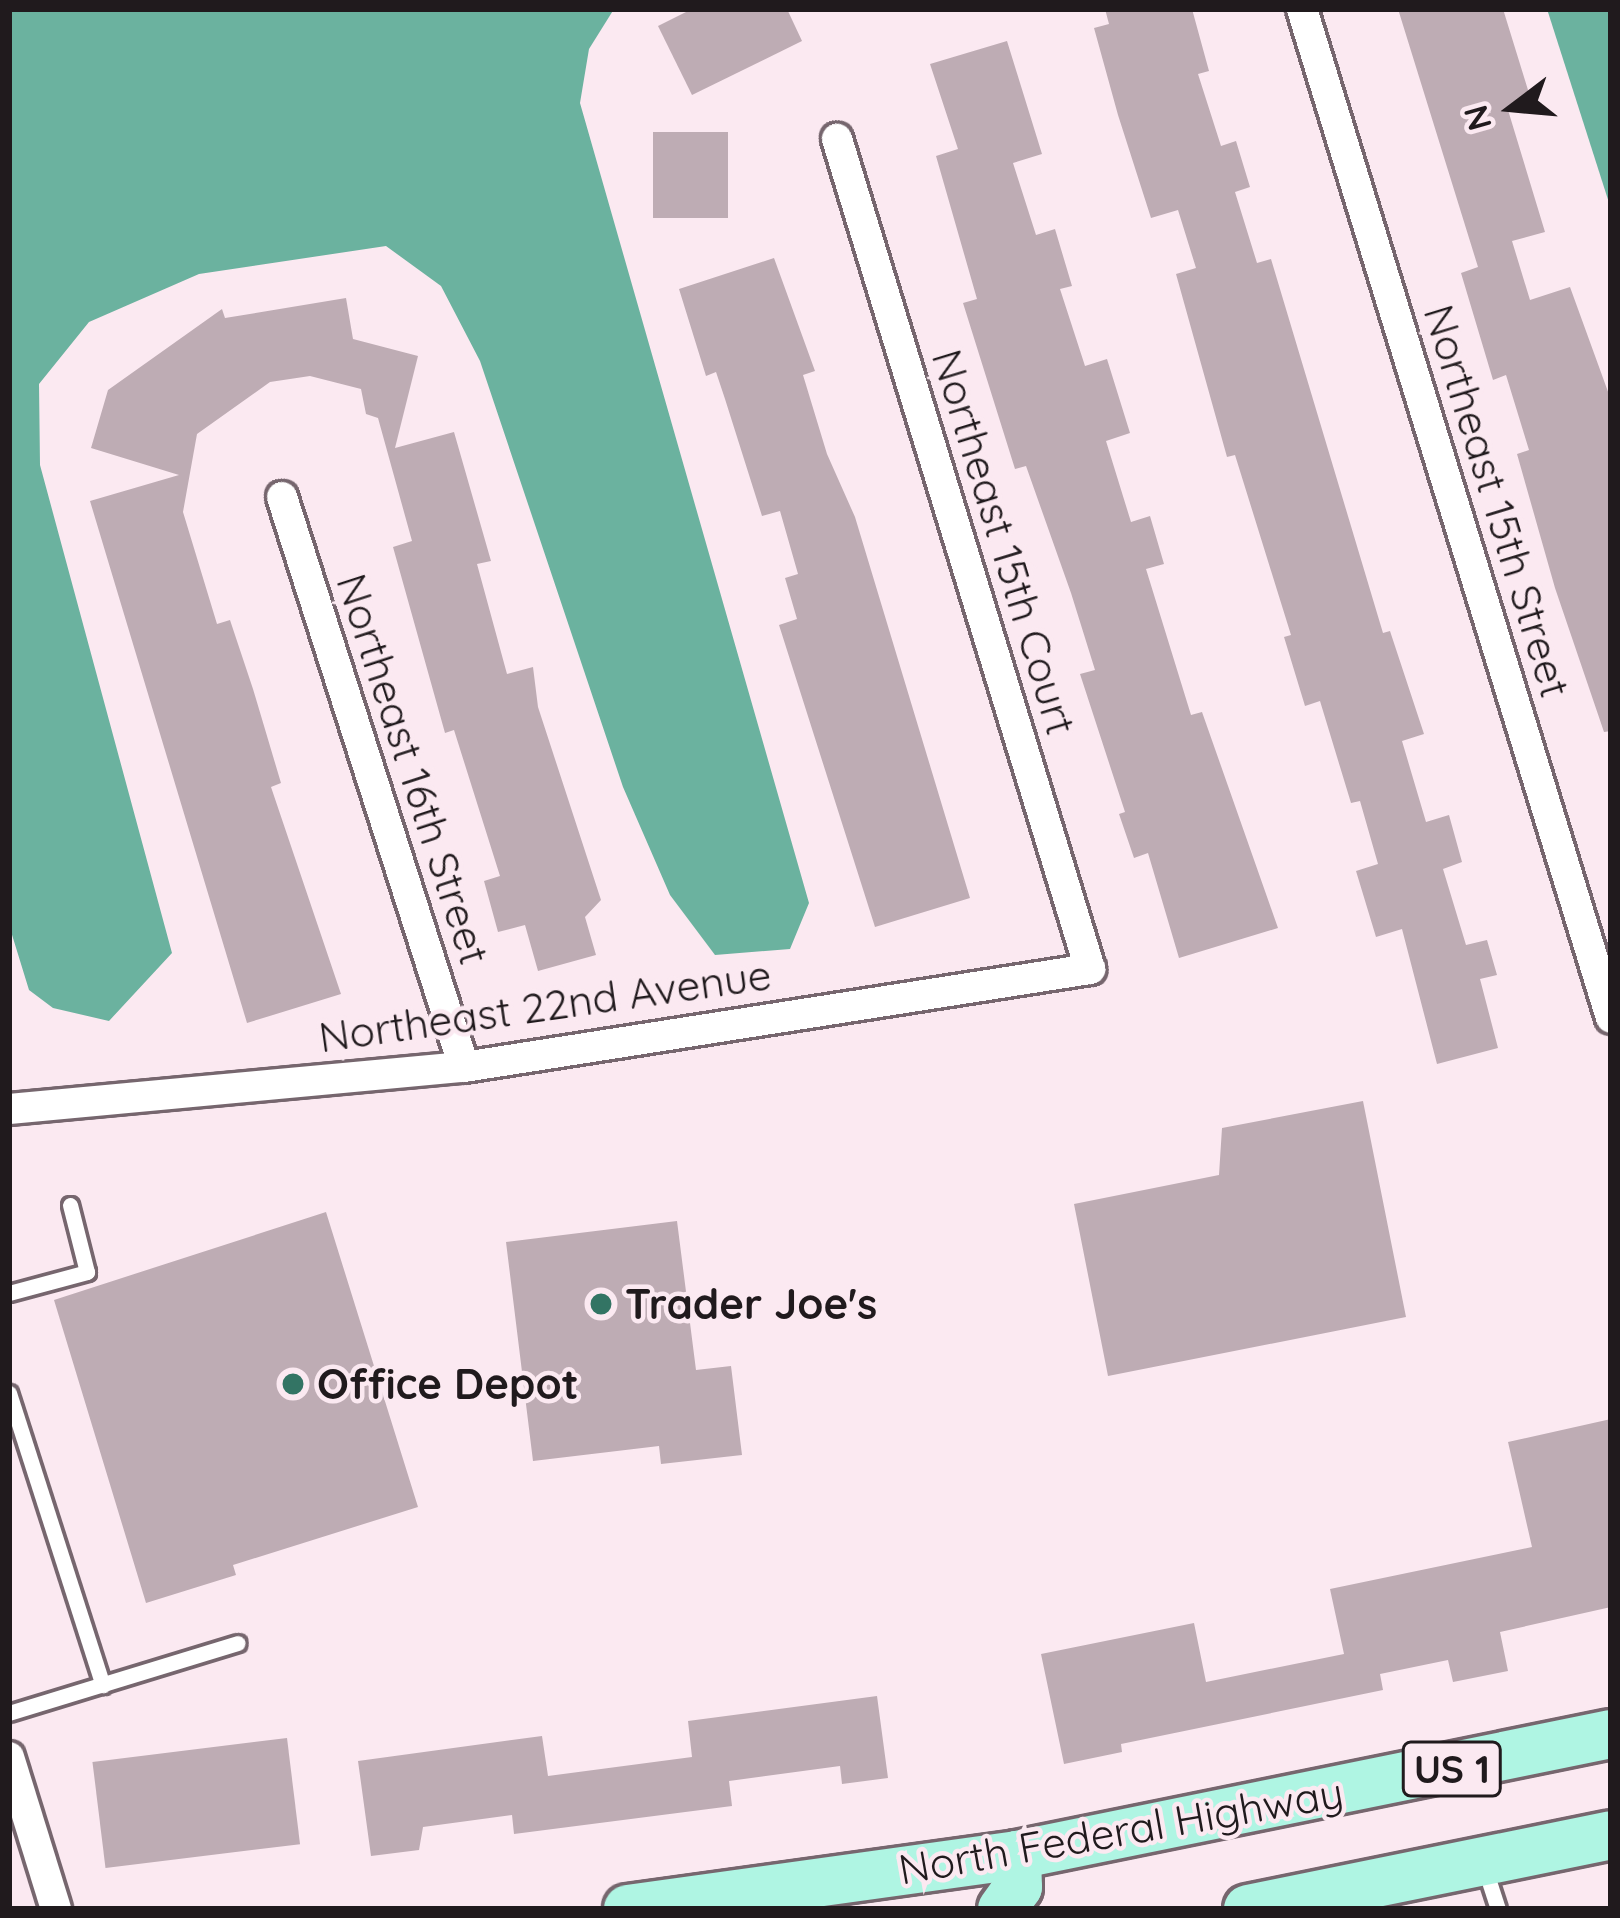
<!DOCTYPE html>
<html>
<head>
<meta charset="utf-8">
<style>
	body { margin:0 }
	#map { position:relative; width:1620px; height:1918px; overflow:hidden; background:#fbe9f1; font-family:Quicksand,sans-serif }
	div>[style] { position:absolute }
	.water>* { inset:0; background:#6bb29f }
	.building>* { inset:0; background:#beacb4; transform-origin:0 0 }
	.roads { filter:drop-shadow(3px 0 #76666e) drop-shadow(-3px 0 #76666e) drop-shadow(0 3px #76666e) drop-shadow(0 -3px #76666e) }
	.service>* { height:15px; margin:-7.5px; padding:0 7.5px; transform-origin:7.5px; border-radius:7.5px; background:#fff }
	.minor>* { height:30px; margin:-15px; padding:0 15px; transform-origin:15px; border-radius:15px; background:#fff }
	.primary>* { height:48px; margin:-24px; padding:0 24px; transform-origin:24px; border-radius:24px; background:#aff5e3 }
	.dots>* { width:33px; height:33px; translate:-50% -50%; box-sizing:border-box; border:6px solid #fbe9f1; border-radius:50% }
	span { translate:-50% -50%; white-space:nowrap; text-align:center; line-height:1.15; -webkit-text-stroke:9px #fbe9f1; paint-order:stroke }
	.shield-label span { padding:3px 9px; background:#fbe9f1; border:3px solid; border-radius:9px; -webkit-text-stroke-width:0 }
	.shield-label { font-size:39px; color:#201a1d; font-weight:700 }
	.street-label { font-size:42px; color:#201a1d }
	.poi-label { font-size:42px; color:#201a1d; font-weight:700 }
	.left { translate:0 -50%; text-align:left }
	.frame { position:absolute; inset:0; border:12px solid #201a1d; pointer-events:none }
	.north { position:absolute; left:1452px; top:48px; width:120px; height:120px; -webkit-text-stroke:9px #fbe9f1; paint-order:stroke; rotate:254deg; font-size:33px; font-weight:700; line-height:48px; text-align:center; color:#201a1d }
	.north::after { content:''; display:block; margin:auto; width:42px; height:54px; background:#201a1d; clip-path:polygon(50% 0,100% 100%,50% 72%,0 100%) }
</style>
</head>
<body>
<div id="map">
	<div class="water">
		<div style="clip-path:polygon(9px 9px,614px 9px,589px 49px,580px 103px,809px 903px,790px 949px,715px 955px,670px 895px,623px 787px,480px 361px,441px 286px,386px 246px,199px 274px,89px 322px,39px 384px,40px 465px,172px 953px,109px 1021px,53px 1008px,29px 990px,9px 925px)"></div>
		<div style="clip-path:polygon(1547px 9px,1611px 9px,1611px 209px)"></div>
	</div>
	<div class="building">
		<div style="clip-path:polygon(692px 9px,787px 9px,802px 41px,692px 95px,658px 26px)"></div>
		<div style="clip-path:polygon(1105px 9px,1192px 9px,1209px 71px,1198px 74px,1221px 146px,1236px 141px,1250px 187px,1235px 192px,1257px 263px,1271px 259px,1383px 633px,1390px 631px,1424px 734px,1402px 741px,1426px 822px,1449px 815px,1462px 862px,1443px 869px,1466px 945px,1487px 940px,1497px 975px,1480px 979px,1498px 1048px,1437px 1064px,1402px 929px,1376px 937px,1356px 871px,1378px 864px,1360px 801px,1351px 803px,1320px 701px,1305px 706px,1284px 637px,1291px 635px,1235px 455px,1227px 457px,1176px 274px,1196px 268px,1178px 210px,1151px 218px,1118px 115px,1094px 28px,1109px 24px)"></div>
		<div style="clip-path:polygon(1398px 9px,1503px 9px,1532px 103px,1508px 110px,1545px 232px,1512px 241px,1530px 300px,1570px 287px,1611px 400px,1611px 731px,1604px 732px,1555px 588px,1517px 454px,1529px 450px,1506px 375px,1493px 380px,1461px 273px,1478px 267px)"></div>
		<div style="clip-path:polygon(1007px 41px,1042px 154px,1013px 163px,1036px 235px,1055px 229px,1072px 286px,1060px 289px,1085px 366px,1107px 359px,1130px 433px,1106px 441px,1131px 522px,1150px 516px,1164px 564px,1146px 569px,1191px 715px,1202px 712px,1278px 928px,1179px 958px,1148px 853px,1134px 858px,1119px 814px,1125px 812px,1080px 674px,1095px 670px,1071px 593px,1026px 466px,1015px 469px,963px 303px,977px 299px,936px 156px,958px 149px,930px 64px)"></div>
		<div style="left:653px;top:132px;width:75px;height:86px"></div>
		<div style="clip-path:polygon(774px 258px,815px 371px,803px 375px,827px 454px,855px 517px,970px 898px,875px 927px,779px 625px,797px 619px,785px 578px,798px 574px,780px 511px,762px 516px,725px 399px,716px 372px,706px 376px,679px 289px)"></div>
		<div style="clip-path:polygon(346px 298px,353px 339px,418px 356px,395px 448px,454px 432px,491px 561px,477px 564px,507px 674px,533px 667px,538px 707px,601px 900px,585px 917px,596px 955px,538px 971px,525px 925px,498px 932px,484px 881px,500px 876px,454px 730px,445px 733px,393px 547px,412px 541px,378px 418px,366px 414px,361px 389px,310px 376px,270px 382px,197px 434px,183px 512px,217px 624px,230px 620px,253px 689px,281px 783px,271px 787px,341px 994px,247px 1023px,90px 501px,179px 475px,91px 448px,108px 390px,222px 309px,225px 318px)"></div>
		<div style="clip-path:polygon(1363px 1101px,1406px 1317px,1108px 1376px,1074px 1204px,1219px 1175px,1222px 1128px)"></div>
		<div style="clip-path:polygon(326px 1212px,418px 1507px,233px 1565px,236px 1575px,146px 1603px,54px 1300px)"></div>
		<div style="clip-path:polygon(677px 1221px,696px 1370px,731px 1366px,742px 1455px,661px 1464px,659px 1446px,533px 1461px,506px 1242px)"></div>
		<div style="clip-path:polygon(1611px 1419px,1611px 1607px,1500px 1632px,1508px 1671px,1453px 1682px,1448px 1660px,1380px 1674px,1383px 1690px,1121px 1744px,1122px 1752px,1064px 1764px,1041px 1654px,1194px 1623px,1206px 1682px,1344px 1654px,1330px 1589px,1532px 1547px,1508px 1442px)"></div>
		<div style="clip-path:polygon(877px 1696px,888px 1778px,842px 1784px,840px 1766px,729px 1781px,732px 1806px,514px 1834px,512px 1815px,423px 1827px,419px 1850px,371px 1856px,358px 1761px,542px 1736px,548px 1776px,692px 1757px,688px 1721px)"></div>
		<div style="left:287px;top:1738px;width:107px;height:196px;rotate:83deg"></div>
	</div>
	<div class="roads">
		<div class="service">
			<div style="left:9px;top:1293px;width:81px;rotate:-15.1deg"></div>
			<div style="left:87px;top:1272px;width:69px;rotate:-104.2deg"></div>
			<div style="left:9px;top:1393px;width:307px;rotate:72.2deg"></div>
			<div style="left:9px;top:1713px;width:239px;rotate:-17deg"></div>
			<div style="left:1484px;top:1866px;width:45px;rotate:72deg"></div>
		</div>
		<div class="minor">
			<div style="left:1302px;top:9px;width:1055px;rotate:72.97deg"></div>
			<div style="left:282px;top:497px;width:598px;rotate:72.29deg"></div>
			<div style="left:9px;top:1109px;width:457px;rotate:-5.3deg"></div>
			<div style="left:464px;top:1067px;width:634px;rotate:-8.9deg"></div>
			<div style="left:1090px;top:969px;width:868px;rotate:-106.95deg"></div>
			<div style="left:9px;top:1757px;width:159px;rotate:72.8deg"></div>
		</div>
		<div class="primary">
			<div style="left:628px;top:1909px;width:393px;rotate:-7.9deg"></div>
			<div style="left:1017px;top:1855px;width:606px;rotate:-11.51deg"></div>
			<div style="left:1002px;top:1909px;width:27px;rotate:-54deg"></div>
			<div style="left:1018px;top:1887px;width:32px;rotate:-92deg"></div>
			<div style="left:1248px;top:1909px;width:370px;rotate:-11.5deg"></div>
		</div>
	</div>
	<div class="dots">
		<div style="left:601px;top:1304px;background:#337464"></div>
		<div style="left:293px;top:1384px;background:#337464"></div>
	</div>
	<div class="shield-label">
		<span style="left:1452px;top:1769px">US 1</span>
	</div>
	<div class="street-label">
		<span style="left:1497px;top:501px;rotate:73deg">Northeast 15th Street</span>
		<span style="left:1004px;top:542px;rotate:73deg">Northeast 15th Court</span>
		<span style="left:413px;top:769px;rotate:72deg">Northeast 16th Street</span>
		<span style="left:545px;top:1006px;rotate:-8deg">Northeast 22nd Avenue</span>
		<span style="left:1121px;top:1831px;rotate:-10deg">North Federal Highway</span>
	</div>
	<div class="poi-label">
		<span class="left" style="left:625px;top:1304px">Trader Joe's</span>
		<span class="left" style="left:317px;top:1384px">Office Depot</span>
	</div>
	<div class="frame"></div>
	<div class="north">N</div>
</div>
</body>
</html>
